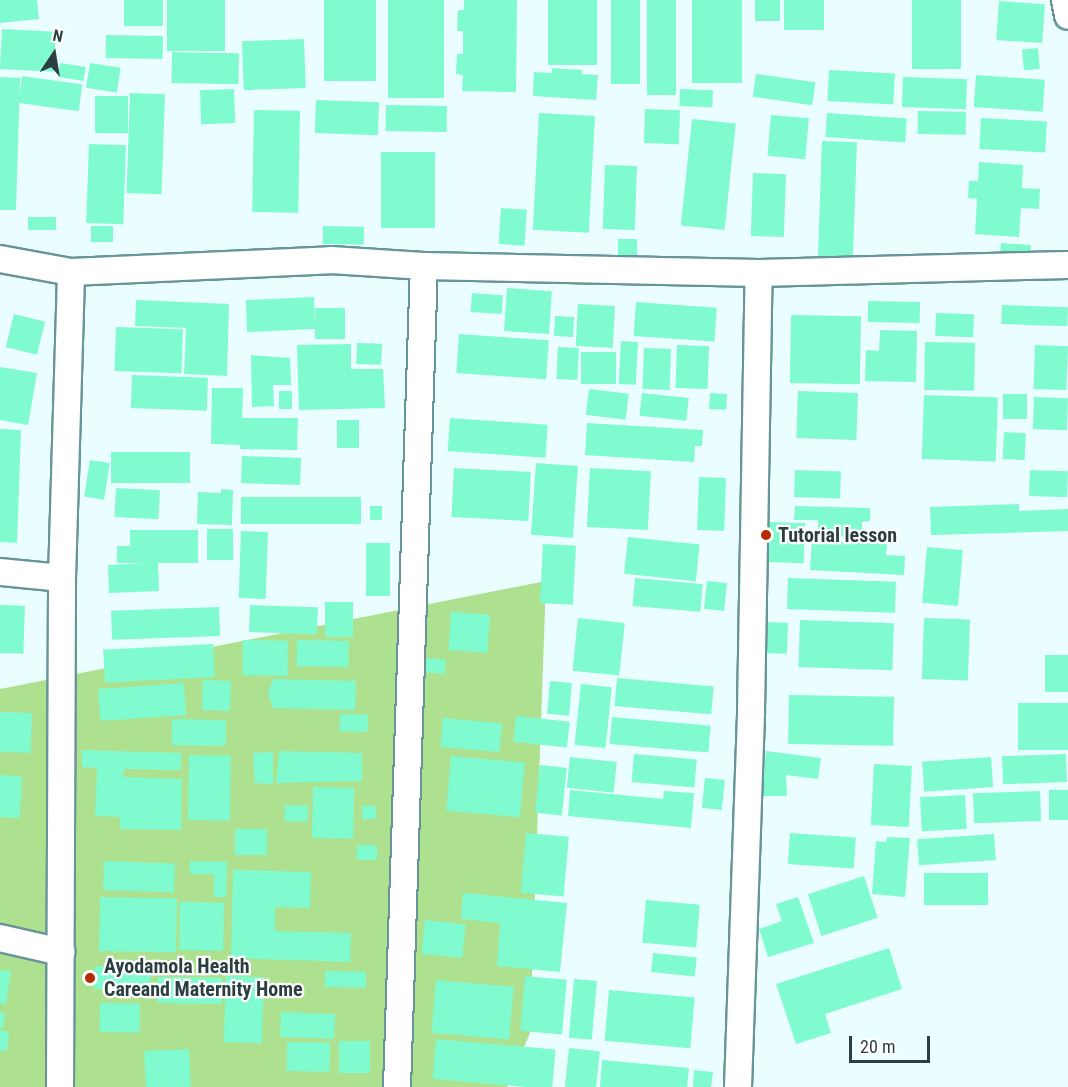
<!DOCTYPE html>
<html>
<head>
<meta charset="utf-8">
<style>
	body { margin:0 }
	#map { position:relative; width:1068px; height:1087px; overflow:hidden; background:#ebfeff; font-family:"Roboto Condensed",sans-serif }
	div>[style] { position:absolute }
	.green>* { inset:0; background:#ade190 }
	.building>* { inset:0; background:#80facf; transform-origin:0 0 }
	.roads { filter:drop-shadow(2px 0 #689598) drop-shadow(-2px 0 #689598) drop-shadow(0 2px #689598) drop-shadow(0 -2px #689598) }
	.minor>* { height:26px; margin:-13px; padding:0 13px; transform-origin:13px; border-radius:13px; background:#fff }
	.dots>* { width:16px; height:16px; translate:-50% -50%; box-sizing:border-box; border:3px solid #fff; border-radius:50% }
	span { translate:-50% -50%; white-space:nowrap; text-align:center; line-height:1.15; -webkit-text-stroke:4.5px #fff; paint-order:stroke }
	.poi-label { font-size:20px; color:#2c3f40; font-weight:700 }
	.left { translate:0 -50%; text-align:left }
	.north { position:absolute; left:24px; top:24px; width:60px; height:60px; -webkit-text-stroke:4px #fff; paint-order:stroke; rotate:12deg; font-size:16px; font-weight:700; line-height:24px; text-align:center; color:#2c3f40 }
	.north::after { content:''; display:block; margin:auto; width:21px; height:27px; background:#2c3f40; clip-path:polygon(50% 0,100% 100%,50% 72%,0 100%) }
	.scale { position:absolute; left:849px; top:1036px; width:81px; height:27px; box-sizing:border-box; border:3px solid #2c3f40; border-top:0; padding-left:8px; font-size:18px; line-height:21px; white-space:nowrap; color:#2c3f40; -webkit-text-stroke:4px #fff; paint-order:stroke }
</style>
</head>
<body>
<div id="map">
	<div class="green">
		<div style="clip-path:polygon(546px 581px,530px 1033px,507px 1087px,0 1087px,0 689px)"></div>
	</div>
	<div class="building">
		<div style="clip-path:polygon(0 0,37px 0,39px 19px,0 23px)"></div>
		<div style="left:124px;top:0;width:39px;height:26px"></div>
		<div style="left:167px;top:0;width:58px;height:51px"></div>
		<div style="left:324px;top:0;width:52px;height:81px"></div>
		<div style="left:388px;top:0;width:56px;height:98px"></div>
		<div style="clip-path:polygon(464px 0,517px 0,516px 92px,462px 91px,463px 75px,456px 74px,457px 54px,463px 54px,463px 31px,457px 31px,458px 10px,464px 10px)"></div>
		<div style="left:548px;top:0;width:49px;height:65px"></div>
		<div style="left:611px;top:0;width:29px;height:84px"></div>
		<div style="left:647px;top:0;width:29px;height:95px"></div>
		<div style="left:692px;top:0;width:50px;height:83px"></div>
		<div style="left:755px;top:0;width:25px;height:21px"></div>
		<div style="left:784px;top:0;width:40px;height:30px"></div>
		<div style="left:912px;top:0;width:49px;height:69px"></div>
		<div style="left:999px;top:1px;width:46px;height:39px;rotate:4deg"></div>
		<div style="left:2px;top:29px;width:54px;height:40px;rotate:3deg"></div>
		<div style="left:106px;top:35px;width:57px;height:23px;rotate:1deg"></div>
		<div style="left:304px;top:39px;width:49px;height:62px;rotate:88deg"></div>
		<div style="left:1038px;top:48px;width:21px;height:16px;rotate:85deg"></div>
		<div style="left:172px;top:52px;width:67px;height:31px;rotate:1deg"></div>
		<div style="left:60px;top:63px;width:26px;height:14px;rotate:9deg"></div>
		<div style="left:90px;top:63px;width:31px;height:25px;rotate:9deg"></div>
		<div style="clip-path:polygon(552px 68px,582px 70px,582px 74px,598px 75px,596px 100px,533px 96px,534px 72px,552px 73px)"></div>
		<div style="left:829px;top:70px;width:66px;height:31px;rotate:3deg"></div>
		<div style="left:756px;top:74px;width:60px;height:23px;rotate:8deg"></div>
		<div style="left:976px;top:75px;width:69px;height:32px;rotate:4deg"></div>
		<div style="left:22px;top:76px;width:61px;height:27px;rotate:8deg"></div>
		<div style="clip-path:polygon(0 77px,20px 78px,16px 210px,0 210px)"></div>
		<div style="left:903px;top:77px;width:64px;height:30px;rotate:2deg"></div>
		<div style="left:234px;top:89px;width:34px;height:34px;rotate:88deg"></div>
		<div style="left:680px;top:89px;width:33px;height:17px;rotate:2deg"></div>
		<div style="left:130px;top:93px;width:35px;height:100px;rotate:2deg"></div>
		<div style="left:95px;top:96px;width:33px;height:37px"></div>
		<div style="left:316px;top:100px;width:63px;height:33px;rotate:2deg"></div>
		<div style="left:386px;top:105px;width:61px;height:26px;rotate:1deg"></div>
		<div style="left:645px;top:109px;width:35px;height:34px;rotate:2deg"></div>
		<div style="left:254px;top:110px;width:46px;height:102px;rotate:1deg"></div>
		<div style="left:918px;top:111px;width:48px;height:23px;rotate:1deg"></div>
		<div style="left:539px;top:113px;width:56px;height:117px;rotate:3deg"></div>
		<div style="left:827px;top:113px;width:80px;height:24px;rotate:4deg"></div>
		<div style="left:771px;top:115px;width:38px;height:41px;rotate:5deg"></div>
		<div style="left:981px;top:118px;width:66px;height:31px;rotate:3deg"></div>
		<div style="left:692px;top:119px;width:44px;height:107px;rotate:6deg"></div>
		<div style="left:822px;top:141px;width:35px;height:117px;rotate:2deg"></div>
		<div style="left:89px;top:144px;width:37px;height:79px;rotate:2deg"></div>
		<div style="left:381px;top:152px;width:54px;height:76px"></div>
		<div style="clip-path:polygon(979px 162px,1023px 165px,1022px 188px,1040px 189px,1039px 209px,1021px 208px,1019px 237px,975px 234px,977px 199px,968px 198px,969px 181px,978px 181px)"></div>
		<div style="left:605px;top:165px;width:32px;height:64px;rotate:2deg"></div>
		<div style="left:753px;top:173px;width:33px;height:63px;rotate:2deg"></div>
		<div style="left:501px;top:208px;width:26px;height:36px;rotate:4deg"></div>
		<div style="left:28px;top:217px;width:28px;height:13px"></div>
		<div style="left:91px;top:226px;width:22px;height:16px"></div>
		<div style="left:323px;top:226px;width:41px;height:18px;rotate:1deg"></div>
		<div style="left:618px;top:239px;width:19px;height:17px"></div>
		<div style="left:1001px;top:243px;width:30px;height:15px;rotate:4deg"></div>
		<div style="left:507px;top:288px;width:45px;height:43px;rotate:4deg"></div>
		<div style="left:472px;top:293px;width:31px;height:19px;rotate:4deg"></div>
		<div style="clip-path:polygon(314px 297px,315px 325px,315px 308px,345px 308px,345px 339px,315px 339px,315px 329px,247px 332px,246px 300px)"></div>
		<div style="clip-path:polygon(136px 300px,229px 304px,227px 376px,184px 374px,186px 328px,135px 326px)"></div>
		<div style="left:868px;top:301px;width:52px;height:21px;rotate:1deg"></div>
		<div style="left:636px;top:302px;width:81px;height:34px;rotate:4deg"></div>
		<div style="left:578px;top:304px;width:37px;height:42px;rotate:3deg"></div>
		<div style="left:1002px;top:305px;width:66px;height:19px;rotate:2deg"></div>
		<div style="left:936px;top:313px;width:38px;height:23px;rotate:2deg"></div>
		<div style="left:14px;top:314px;width:32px;height:34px;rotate:14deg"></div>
		<div style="left:791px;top:315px;width:70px;height:68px;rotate:1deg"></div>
		<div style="left:555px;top:316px;width:19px;height:20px;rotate:3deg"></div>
		<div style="left:116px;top:327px;width:67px;height:44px;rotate:2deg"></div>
		<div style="clip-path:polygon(880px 330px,917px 331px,916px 382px,865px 381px,866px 350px,879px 351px)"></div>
		<div style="left:459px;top:334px;width:90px;height:39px;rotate:4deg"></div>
		<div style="left:621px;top:341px;width:17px;height:43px;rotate:3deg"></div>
		<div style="left:925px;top:342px;width:50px;height:48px;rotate:1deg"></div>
		<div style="left:357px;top:343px;width:25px;height:21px;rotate:2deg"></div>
		<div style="clip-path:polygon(351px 344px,351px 369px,383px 369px,385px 408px,299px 410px,297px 345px)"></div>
		<div style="left:677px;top:345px;width:32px;height:43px;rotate:2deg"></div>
		<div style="left:1035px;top:345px;width:33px;height:44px;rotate:2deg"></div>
		<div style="left:558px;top:347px;width:21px;height:32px;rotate:3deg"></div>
		<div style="left:644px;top:348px;width:27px;height:41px;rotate:2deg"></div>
		<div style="left:581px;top:352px;width:35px;height:32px"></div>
		<div style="clip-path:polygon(251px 355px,290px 358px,291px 385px,273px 385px,274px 406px,252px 407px)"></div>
		<div style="clip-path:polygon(0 367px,37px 373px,28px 425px,0 420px)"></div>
		<div style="left:132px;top:375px;width:76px;height:33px;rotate:2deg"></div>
		<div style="clip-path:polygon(212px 388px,243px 388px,242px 418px,298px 418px,297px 450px,240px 449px,240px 445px,211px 444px)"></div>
		<div style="left:589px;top:389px;width:40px;height:26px;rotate:7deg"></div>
		<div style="left:279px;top:391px;width:13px;height:18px"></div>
		<div style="left:798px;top:391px;width:60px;height:47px;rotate:2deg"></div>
		<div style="left:642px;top:393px;width:47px;height:23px;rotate:6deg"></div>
		<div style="left:710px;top:393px;width:17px;height:16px;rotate:3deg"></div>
		<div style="left:1003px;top:394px;width:24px;height:25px"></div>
		<div style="left:924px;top:395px;width:74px;height:64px;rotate:2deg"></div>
		<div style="left:1034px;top:397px;width:34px;height:32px;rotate:2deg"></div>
		<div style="left:450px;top:418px;width:98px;height:33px;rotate:4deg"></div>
		<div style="left:337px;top:420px;width:22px;height:28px"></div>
		<div style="clip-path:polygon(587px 423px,703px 430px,702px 446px,695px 446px,694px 462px,585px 455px)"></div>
		<div style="clip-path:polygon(0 429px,21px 430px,17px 543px,0 542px)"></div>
		<div style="left:1004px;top:432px;width:22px;height:27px;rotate:3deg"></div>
		<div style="left:190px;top:452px;width:31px;height:79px;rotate:90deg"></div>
		<div style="left:301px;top:458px;width:27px;height:59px;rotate:92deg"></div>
		<div style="left:90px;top:460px;width:20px;height:37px;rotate:9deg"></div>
		<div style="left:536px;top:463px;width:42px;height:72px;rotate:4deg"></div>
		<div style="left:454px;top:468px;width:77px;height:49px;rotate:3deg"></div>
		<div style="left:590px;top:468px;width:61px;height:59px;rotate:3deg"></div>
		<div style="left:795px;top:470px;width:46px;height:27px;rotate:2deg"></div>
		<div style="left:1030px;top:470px;width:38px;height:26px;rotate:2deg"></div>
		<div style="left:699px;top:477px;width:27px;height:53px;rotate:2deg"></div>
		<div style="left:116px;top:488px;width:44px;height:29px;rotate:3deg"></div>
		<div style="clip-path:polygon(221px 489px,233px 490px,232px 525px,197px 524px,198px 492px,221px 493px)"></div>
		<div style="left:361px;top:497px;width:27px;height:120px;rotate:90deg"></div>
		<div style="clip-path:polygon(1019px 504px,1019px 511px,1068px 509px,1068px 531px,931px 535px,930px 507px)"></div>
		<div style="left:370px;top:506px;width:12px;height:14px"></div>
		<div style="clip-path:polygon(795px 506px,870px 508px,870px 521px,862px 522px,862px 537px,818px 536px,818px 520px,794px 520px)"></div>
		<div style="left:769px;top:522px;width:36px;height:40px;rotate:2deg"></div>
		<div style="left:207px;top:529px;width:26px;height:31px"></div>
		<div style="clip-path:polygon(130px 530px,198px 530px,198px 563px,158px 563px,159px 591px,109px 593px,108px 565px,144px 563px,117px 563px,117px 546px,130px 546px)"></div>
		<div style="left:241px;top:531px;width:27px;height:67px;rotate:2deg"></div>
		<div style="left:628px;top:537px;width:72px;height:37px;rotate:6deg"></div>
		<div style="clip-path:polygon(812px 540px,887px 544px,886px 555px,905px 556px,904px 575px,810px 570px)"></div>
		<div style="left:366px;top:543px;width:24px;height:53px"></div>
		<div style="left:543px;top:544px;width:33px;height:59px;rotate:3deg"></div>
		<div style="left:927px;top:547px;width:36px;height:56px;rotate:5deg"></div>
		<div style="left:635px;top:578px;width:68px;height:28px;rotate:5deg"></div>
		<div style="left:788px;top:578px;width:108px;height:31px;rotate:2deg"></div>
		<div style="left:707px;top:581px;width:20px;height:28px;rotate:6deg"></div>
		<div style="left:325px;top:602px;width:28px;height:35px"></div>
		<div style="left:0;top:605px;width:25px;height:48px;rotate:2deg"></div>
		<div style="left:250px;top:605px;width:68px;height:27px;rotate:2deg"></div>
		<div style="left:219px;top:607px;width:29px;height:108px;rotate:88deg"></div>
		<div style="left:451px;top:612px;width:39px;height:38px;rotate:4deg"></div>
		<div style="left:578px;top:618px;width:47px;height:53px;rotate:6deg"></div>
		<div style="left:924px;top:618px;width:46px;height:61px;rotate:2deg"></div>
		<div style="left:800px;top:620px;width:94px;height:47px;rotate:2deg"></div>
		<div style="left:764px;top:622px;width:24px;height:31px;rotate:2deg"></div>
		<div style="left:243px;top:640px;width:45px;height:35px;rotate:1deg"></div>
		<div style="left:297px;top:640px;width:52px;height:26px;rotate:1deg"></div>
		<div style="left:213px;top:644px;width:33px;height:110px;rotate:87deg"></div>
		<div style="left:1045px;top:655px;width:23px;height:37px"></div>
		<div style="left:427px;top:658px;width:19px;height:14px;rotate:6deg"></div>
		<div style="left:617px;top:678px;width:97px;height:28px;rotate:5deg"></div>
		<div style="clip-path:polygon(273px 679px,356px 681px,355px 710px,273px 708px,268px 693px)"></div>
		<div style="left:203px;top:680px;width:28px;height:30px;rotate:2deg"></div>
		<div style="left:550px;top:681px;width:22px;height:33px;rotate:5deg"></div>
		<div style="left:184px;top:683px;width:32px;height:86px;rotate:86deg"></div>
		<div style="left:581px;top:684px;width:31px;height:61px;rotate:6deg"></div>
		<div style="left:789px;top:695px;width:105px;height:49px;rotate:1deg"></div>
		<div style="left:1068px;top:703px;width:47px;height:50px;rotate:90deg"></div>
		<div style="left:0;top:712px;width:32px;height:40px;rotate:2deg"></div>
		<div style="left:340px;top:714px;width:28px;height:17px;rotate:2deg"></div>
		<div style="left:516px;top:716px;width:54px;height:26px;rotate:6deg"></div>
		<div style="left:612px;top:717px;width:99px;height:27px;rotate:5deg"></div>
		<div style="left:443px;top:718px;width:59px;height:29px;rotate:5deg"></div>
		<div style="left:172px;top:719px;width:54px;height:26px;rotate:1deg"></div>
		<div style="clip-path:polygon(82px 750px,181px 753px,181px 770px,124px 769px,123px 777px,182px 779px,181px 830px,120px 829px,120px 817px,95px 816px,97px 768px,82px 767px)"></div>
		<div style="clip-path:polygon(279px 751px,362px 753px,362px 781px,276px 783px)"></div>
		<div style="clip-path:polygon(766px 751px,821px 758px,818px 779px,786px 775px,787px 796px,762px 796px)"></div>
		<div style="clip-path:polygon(273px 752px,273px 784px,255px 783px,253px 753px)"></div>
		<div style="left:634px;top:754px;width:63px;height:28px;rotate:5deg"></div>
		<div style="left:1066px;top:754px;width:28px;height:64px;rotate:88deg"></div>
		<div style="left:189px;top:755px;width:42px;height:65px;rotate:1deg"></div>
		<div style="left:451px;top:756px;width:74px;height:55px;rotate:5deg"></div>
		<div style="left:570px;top:757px;width:47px;height:31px;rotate:6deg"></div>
		<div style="left:991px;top:757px;width:30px;height:69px;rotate:86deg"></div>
		<div style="left:874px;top:764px;width:38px;height:61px;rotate:3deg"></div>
		<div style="left:540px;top:765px;width:27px;height:48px;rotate:6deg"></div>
		<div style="left:0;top:775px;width:22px;height:42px;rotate:3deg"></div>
		<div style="left:705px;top:778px;width:20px;height:30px;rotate:6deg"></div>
		<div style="left:313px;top:787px;width:41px;height:51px;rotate:1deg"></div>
		<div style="clip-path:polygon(570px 790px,663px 799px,664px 791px,694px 793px,691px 828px,568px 816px)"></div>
		<div style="left:1068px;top:790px;width:30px;height:19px;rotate:90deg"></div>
		<div style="left:1040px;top:791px;width:30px;height:67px;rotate:88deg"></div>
		<div style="left:965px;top:795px;width:34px;height:45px;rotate:87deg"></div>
		<div style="left:285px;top:805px;width:23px;height:16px;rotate:2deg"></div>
		<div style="left:362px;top:806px;width:14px;height:13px"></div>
		<div style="left:235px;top:829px;width:32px;height:26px"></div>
		<div style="left:526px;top:833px;width:43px;height:60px;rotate:5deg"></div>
		<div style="left:790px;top:833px;width:66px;height:31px;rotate:4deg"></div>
		<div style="left:994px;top:834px;width:26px;height:77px;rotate:86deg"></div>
		<div style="clip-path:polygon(887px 837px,910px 838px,905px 897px,872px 894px,876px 841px,886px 842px)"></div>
		<div style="left:357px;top:845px;width:20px;height:15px"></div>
		<div style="left:104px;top:861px;width:71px;height:29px;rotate:2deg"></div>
		<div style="clip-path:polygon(190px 861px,227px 862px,226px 897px,214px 897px,214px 874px,190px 874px)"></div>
		<div style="clip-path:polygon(233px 870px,311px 872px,310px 908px,275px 907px,275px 931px,351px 933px,350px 962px,231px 958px)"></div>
		<div style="left:924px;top:873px;width:64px;height:32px"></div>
		<div style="left:864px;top:876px;width:44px;height:59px;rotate:72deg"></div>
		<div style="clip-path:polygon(463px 893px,567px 903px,560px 972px,497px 966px,500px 923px,461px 919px)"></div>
		<div style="left:100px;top:897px;width:77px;height:54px;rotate:1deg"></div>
		<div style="clip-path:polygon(798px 897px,814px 943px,768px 957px,759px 929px,782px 921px,776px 904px)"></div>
		<div style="left:646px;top:900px;width:54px;height:43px;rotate:5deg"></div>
		<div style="left:180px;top:902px;width:44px;height:48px;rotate:1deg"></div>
		<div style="left:425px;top:920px;width:41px;height:34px;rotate:6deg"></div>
		<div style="clip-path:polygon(889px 948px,902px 989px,825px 1014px,831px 1033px,796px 1044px,776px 984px)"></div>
		<div style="left:653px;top:953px;width:44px;height:19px;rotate:6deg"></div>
		<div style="left:95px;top:966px;width:56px;height:23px;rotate:2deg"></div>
		<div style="clip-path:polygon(0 970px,11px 971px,6px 1004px,0 1003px)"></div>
		<div style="left:325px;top:971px;width:41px;height:16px;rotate:1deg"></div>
		<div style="left:226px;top:976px;width:38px;height:66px;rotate:2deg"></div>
		<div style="left:525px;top:976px;width:42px;height:55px;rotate:5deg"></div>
		<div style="left:158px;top:977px;width:64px;height:26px;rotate:1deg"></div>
		<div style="left:574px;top:979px;width:23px;height:59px;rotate:5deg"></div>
		<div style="left:436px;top:980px;width:78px;height:53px;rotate:5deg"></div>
		<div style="left:609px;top:990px;width:86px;height:51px;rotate:5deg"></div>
		<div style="left:100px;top:1003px;width:40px;height:29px;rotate:1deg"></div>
		<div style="left:281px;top:1012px;width:54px;height:25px;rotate:2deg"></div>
		<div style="clip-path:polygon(0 1013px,5px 1013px,3px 1028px,0 1028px)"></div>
		<div style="clip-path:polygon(0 1030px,9px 1032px,7px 1051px,0 1051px)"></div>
		<div style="left:436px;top:1039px;width:120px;height:40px;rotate:5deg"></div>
		<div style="left:339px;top:1041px;width:31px;height:32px"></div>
		<div style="left:287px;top:1042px;width:43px;height:29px;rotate:1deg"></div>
		<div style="left:569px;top:1048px;width:31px;height:39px;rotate:6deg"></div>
		<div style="left:189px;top:1049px;width:38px;height:45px;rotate:87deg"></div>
		<div style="clip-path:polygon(602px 1060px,689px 1068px,687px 1087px,600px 1087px)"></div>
		<div style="clip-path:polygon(694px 1070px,713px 1072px,711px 1087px,693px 1087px)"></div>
	</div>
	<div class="roads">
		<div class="minor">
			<div style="left:1065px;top:0;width:16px;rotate:79deg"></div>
			<div style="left:0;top:259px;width:72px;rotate:10.4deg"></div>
			<div style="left:71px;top:272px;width:260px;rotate:-2.6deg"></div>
			<div style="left:331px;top:260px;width:93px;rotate:3.7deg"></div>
			<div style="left:424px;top:266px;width:335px;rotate:1.2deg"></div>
			<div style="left:759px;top:273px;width:309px;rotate:-1.5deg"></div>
			<div style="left:0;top:572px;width:62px;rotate:5.5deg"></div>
			<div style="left:0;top:938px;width:63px;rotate:12.9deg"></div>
			<div style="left:60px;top:1087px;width:509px;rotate:-89.77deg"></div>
			<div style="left:62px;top:578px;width:306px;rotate:-88.3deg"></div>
			<div style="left:397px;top:1087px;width:821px;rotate:-88.12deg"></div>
			<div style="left:738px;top:1087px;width:376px;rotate:-88deg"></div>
			<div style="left:751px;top:711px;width:438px;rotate:-89deg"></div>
		</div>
	</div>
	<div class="dots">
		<div style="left:766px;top:535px;background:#b52a00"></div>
		<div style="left:90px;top:978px;background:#b52a00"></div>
	</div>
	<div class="poi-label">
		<span class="left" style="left:778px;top:535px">Tutorial lesson</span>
		<span class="left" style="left:104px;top:978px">Ayodamola Health<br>Careand Maternity Home</span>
	</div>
	<div class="north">N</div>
	<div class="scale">20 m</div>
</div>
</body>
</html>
